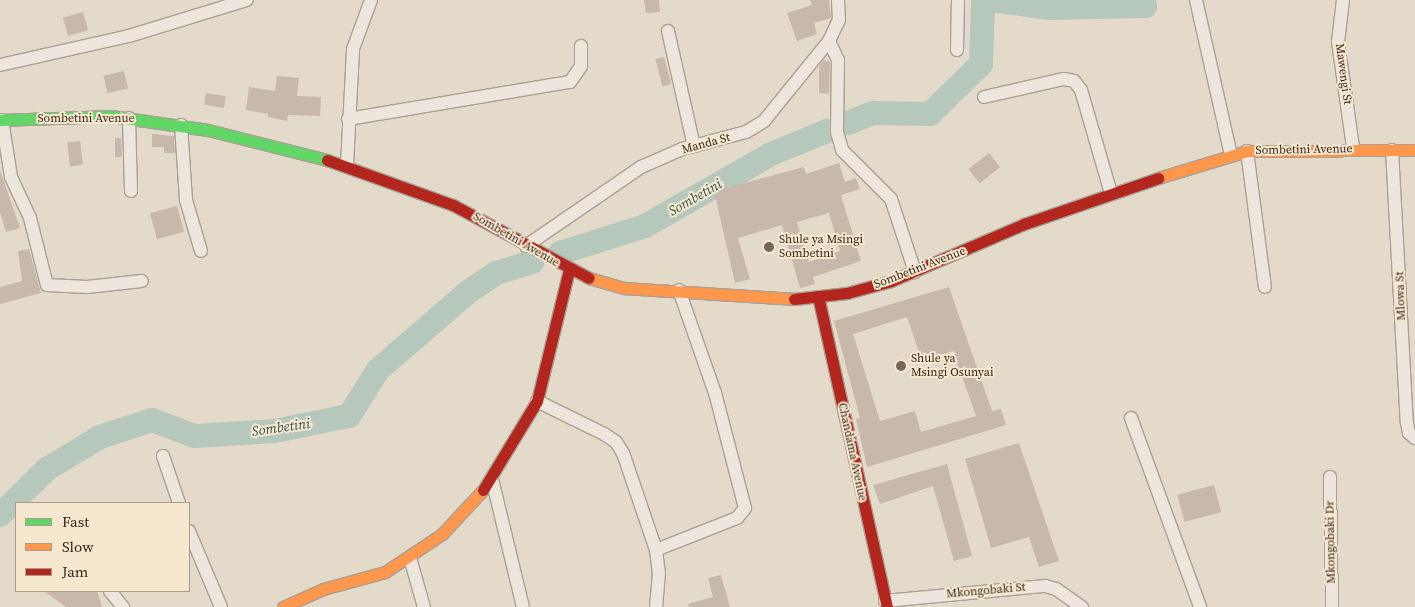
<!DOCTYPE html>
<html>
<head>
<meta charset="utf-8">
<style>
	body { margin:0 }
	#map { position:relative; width:1415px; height:607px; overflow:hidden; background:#e4daca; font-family:"Source Serif 4",serif }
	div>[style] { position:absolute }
	.river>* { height:24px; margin:-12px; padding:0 12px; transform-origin:12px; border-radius:12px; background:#b6c8bb }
	.building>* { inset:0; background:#c8b8ab; transform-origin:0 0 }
	.roads { filter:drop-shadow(1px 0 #a99f94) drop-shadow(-1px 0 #a99f94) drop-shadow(0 1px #a99f94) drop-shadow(0 -1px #a99f94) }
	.street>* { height:12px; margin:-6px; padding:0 6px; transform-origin:6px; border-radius:6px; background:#ece6dc }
	.fast>* { height:11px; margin:-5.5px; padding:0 5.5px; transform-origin:5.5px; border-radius:5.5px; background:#63d668 }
	.slow>* { height:11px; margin:-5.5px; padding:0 5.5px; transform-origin:5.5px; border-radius:5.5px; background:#ff974d }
	.jam>* { height:11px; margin:-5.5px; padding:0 5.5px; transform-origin:5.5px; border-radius:5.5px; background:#b3261e }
	.dots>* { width:14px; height:14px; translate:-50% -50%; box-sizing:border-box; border:2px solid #f6e7cf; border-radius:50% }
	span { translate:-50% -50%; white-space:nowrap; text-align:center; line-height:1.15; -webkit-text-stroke:4px #f6e7cf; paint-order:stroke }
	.street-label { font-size:12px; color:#37271c }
	.poi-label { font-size:12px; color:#37271c }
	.left { translate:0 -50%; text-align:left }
	.water-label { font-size:14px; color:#2b5751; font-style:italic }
	.legend { position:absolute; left:15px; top:502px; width:175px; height:90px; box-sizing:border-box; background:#f6e7cf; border:1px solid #aa9a87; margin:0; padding:6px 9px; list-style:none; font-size:15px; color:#37271c }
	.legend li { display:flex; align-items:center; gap:10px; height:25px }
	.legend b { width:25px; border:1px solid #aa9a87 }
</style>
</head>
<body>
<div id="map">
	<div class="river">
		<div style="left:991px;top:0;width:59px;rotate:7.9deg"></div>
		<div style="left:1049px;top:8px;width:96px;rotate:-1.2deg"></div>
		<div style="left:1145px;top:6px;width:7px;rotate:-117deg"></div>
		<div style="left:848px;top:123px;width:27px;rotate:-22deg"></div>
		<div style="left:873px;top:113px;width:57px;rotate:1deg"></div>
		<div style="left:930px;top:114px;width:71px;rotate:-44.4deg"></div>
		<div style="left:981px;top:64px;width:64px;rotate:-88.2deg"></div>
		<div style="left:560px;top:253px;width:89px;rotate:-17.6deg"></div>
		<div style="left:645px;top:226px;width:145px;rotate:-29.7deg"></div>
		<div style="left:771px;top:154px;width:61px;rotate:-22.3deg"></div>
		<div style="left:0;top:515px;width:66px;rotate:-44.4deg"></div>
		<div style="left:47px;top:469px;width:62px;rotate:-31.1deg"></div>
		<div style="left:100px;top:437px;width:55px;rotate:-18.1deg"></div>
		<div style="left:152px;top:420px;width:45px;rotate:20.9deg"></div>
		<div style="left:194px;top:436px;width:81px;rotate:-3.5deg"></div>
		<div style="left:275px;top:431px;width:76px;rotate:-11.5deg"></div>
		<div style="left:349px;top:416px;width:54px;rotate:-57.8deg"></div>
		<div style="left:378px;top:370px;width:119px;rotate:-40.9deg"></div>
		<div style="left:468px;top:292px;width:34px;rotate:-34deg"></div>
		<div style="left:496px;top:273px;width:38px;rotate:-17deg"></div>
	</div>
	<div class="building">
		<div style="clip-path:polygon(644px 0,659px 0,660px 12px,646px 13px)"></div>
		<div style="clip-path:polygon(810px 0,829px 0,831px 18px,814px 23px,817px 34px,797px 41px,787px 13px,812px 5px)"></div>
		<div style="left:83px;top:12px;width:19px;height:21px;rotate:74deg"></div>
		<div style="left:664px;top:57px;width:28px;height:9px;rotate:75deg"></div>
		<div style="clip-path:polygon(824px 60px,830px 62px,829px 94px,819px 93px,819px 66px)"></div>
		<div style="left:124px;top:71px;width:18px;height:21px;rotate:77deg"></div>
		<div style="clip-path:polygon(277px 76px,299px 78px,297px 96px,321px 97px,320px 116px,288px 115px,287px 121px,268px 117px,268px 114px,246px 110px,249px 87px,275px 91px)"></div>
		<div style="left:206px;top:93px;width:20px;height:12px;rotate:9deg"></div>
		<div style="clip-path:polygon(152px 134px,174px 136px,175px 153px,164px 153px,164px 147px,152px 147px)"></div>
		<div style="clip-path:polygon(115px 138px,121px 138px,122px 157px,115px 157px)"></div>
		<div style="left:80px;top:141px;width:24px;height:13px;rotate:83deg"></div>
		<div style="left:989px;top:153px;width:18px;height:26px;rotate:52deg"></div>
		<div style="clip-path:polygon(evenodd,839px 163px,845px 182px,856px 178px,860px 189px,841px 195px,861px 261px,813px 277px,815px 284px,800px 288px,782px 225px,738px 238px,750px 279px,735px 283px,714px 191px,804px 167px,806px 174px,839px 163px,829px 213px,840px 251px,809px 262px,797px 222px,829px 213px)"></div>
		<div style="clip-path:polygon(0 170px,20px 228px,6px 232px,0 212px)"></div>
		<div style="left:177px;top:206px;width:27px;height:28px;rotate:75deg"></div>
		<div style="clip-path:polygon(29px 249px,41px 293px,0 304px,0 287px,22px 281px,18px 251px)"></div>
		<div style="clip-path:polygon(evenodd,949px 287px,992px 411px,1001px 409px,1006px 425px,867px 467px,856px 419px,860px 418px,834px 321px,949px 287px,907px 317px,922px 361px,953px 351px,976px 416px,921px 432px,915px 411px,880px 421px,853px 334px,907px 317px)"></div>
		<div style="clip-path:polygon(1019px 443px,1059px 561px,1039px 567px,1029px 537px,991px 548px,965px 459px)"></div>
		<div style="clip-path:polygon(947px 464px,972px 556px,954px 561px,933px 486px,880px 504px,873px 485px)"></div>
		<div style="left:1214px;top:485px;width:28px;height:38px;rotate:75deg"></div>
		<div style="clip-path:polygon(721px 575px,730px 607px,689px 607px,688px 604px,713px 597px,708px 578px)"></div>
		<div style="clip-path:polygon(44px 591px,97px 591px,102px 607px,66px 607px)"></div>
	</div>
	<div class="roads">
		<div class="street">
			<div style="left:1196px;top:0;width:159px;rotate:77.3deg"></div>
			<div style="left:1343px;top:0;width:42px;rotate:96.8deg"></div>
			<div style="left:1338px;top:42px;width:107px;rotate:81.9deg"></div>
			<div style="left:668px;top:31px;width:118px;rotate:77.3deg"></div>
			<div style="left:829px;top:41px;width:21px;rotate:65deg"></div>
			<div style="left:838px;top:60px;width:72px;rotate:90.8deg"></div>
			<div style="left:837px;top:132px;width:19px;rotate:74deg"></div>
			<div style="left:842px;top:150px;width:69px;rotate:45deg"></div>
			<div style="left:891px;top:199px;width:77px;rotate:71.8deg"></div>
			<div style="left:957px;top:50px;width:50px;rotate:-88.9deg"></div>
			<div style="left:0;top:65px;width:132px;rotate:-12.7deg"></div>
			<div style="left:129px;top:36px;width:123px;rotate:-17deg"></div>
			<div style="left:984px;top:97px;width:82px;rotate:-12.7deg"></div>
			<div style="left:1064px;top:79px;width:10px;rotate:11deg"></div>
			<div style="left:1074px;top:81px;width:11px;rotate:52deg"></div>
			<div style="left:1081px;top:90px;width:107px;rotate:73.8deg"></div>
			<div style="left:129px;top:118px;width:73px;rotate:88.4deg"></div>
			<div style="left:348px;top:119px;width:225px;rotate:-9.5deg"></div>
			<div style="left:570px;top:82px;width:19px;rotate:-55deg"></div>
			<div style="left:581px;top:66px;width:20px;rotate:-90deg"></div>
			<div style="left:2px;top:120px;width:58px;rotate:81deg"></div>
			<div style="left:11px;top:177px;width:45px;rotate:65.1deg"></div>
			<div style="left:30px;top:218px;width:69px;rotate:75.8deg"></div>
			<div style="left:47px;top:285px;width:40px;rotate:2.9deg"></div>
			<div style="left:87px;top:287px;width:55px;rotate:-6.2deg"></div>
			<div style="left:181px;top:125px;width:75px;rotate:86.2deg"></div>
			<div style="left:186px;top:200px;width:53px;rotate:73.6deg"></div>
			<div style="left:1392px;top:150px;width:273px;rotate:86.9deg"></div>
			<div style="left:1407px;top:423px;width:10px;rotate:79deg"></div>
			<div style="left:1409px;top:433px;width:8px;rotate:40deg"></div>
			<div style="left:1247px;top:151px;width:137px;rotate:82.5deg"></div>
			<div style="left:347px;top:165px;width:116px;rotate:-87deg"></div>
			<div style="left:353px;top:49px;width:52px;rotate:-69.8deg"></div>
			<div style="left:526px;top:246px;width:140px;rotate:-34.5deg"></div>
			<div style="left:641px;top:167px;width:45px;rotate:-23.7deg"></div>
			<div style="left:682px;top:149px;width:66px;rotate:-14.9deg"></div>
			<div style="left:746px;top:132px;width:21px;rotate:-31deg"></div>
			<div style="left:764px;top:121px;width:103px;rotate:-50.9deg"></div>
			<div style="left:829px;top:41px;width:23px;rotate:-65deg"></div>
			<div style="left:839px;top:20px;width:20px;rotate:-93deg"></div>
			<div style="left:537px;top:401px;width:75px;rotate:26.2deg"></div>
			<div style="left:604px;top:434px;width:14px;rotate:34deg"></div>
			<div style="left:616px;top:442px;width:13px;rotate:58deg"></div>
			<div style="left:623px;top:453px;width:102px;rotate:71.2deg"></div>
			<div style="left:656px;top:550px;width:23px;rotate:83deg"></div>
			<div style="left:659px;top:573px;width:34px;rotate:95deg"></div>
			<div style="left:1131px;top:418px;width:201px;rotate:69.9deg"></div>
			<div style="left:163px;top:456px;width:50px;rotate:71.2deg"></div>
			<div style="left:1330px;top:477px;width:130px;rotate:89.1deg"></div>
			<div style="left:492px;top:479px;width:132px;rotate:76.4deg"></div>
			<div style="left:189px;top:531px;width:82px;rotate:67.2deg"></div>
			<div style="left:656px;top:550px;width:87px;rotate:-21.6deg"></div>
			<div style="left:737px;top:518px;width:13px;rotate:-51deg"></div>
			<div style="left:745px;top:508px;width:119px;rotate:-104.6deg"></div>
			<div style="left:715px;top:393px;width:109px;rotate:-109.3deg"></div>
			<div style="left:410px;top:558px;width:51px;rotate:74.1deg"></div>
			<div style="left:110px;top:591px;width:21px;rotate:51deg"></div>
			<div style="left:885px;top:601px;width:161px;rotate:-5.4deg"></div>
			<div style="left:1045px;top:586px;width:11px;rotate:15deg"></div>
			<div style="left:1056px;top:589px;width:32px;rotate:35deg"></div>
		</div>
		<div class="fast">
			<div style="left:0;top:120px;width:111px;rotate:-2.1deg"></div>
			<div style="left:111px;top:116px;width:98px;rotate:8.2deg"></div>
			<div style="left:208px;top:130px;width:123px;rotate:14.1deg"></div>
		</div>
		<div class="slow">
			<div style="left:1158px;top:178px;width:93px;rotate:-16.9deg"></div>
			<div style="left:1247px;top:151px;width:168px;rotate:-0.3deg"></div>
			<div style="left:589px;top:278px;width:37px;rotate:16deg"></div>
			<div style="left:625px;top:288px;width:169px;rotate:3.7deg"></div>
			<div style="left:283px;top:607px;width:44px;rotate:-24.2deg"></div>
			<div style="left:323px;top:589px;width:64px;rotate:-15.3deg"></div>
			<div style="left:385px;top:572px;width:69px;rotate:-33.7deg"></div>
			<div style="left:442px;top:534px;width:60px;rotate:-47deg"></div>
		</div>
		<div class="jam">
			<div style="left:327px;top:160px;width:134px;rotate:19.7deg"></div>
			<div style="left:453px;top:205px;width:154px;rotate:28.2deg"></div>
			<div style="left:818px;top:296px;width:319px;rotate:77.5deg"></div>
			<div style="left:794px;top:299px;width:53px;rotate:-6.5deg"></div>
			<div style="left:847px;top:293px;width:46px;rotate:-15.3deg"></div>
			<div style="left:891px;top:281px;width:145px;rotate:-23.2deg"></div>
			<div style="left:1024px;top:224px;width:142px;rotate:-18.9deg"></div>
			<div style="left:483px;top:490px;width:104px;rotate:-58.8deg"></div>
			<div style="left:537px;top:401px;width:135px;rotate:-76.3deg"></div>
		</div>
	</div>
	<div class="dots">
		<div style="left:769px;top:247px;background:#746659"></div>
		<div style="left:901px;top:366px;background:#746659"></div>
	</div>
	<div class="street-label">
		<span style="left:1343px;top:74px;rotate:82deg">Mawengi St</span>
		<span style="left:86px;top:119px">Sombetini Avenue</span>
		<span style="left:706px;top:144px;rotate:-15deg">Manda St</span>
		<span style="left:1304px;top:150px;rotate:-1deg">Sombetini Avenue</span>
		<span style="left:516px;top:240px;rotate:30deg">Sombetini Avenue</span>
		<span style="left:920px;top:268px;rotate:-21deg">Sombetini Avenue</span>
		<span style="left:1401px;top:296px;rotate:-92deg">Mlowa St</span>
		<span style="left:852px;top:452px;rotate:78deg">Chandama Avenue</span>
		<span style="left:1331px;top:542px;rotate:-91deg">Mkongobaki Dr</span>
		<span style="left:986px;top:591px;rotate:-5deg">Mkongobaki St</span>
	</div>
	<div class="poi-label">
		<span class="left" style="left:779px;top:247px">Shule ya Msingi<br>Sombetini</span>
		<span class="left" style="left:911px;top:366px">Shule ya<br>Msingi Osunyai</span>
	</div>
	<div class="water-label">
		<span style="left:695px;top:197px;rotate:-30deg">Sombetini</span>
		<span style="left:281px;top:427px;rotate:-8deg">Sombetini</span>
	</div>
	<ul class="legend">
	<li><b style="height:6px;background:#63d668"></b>Fast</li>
	<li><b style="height:6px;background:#ff974d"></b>Slow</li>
	<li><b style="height:6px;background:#b3261e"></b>Jam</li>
	</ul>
</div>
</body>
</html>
